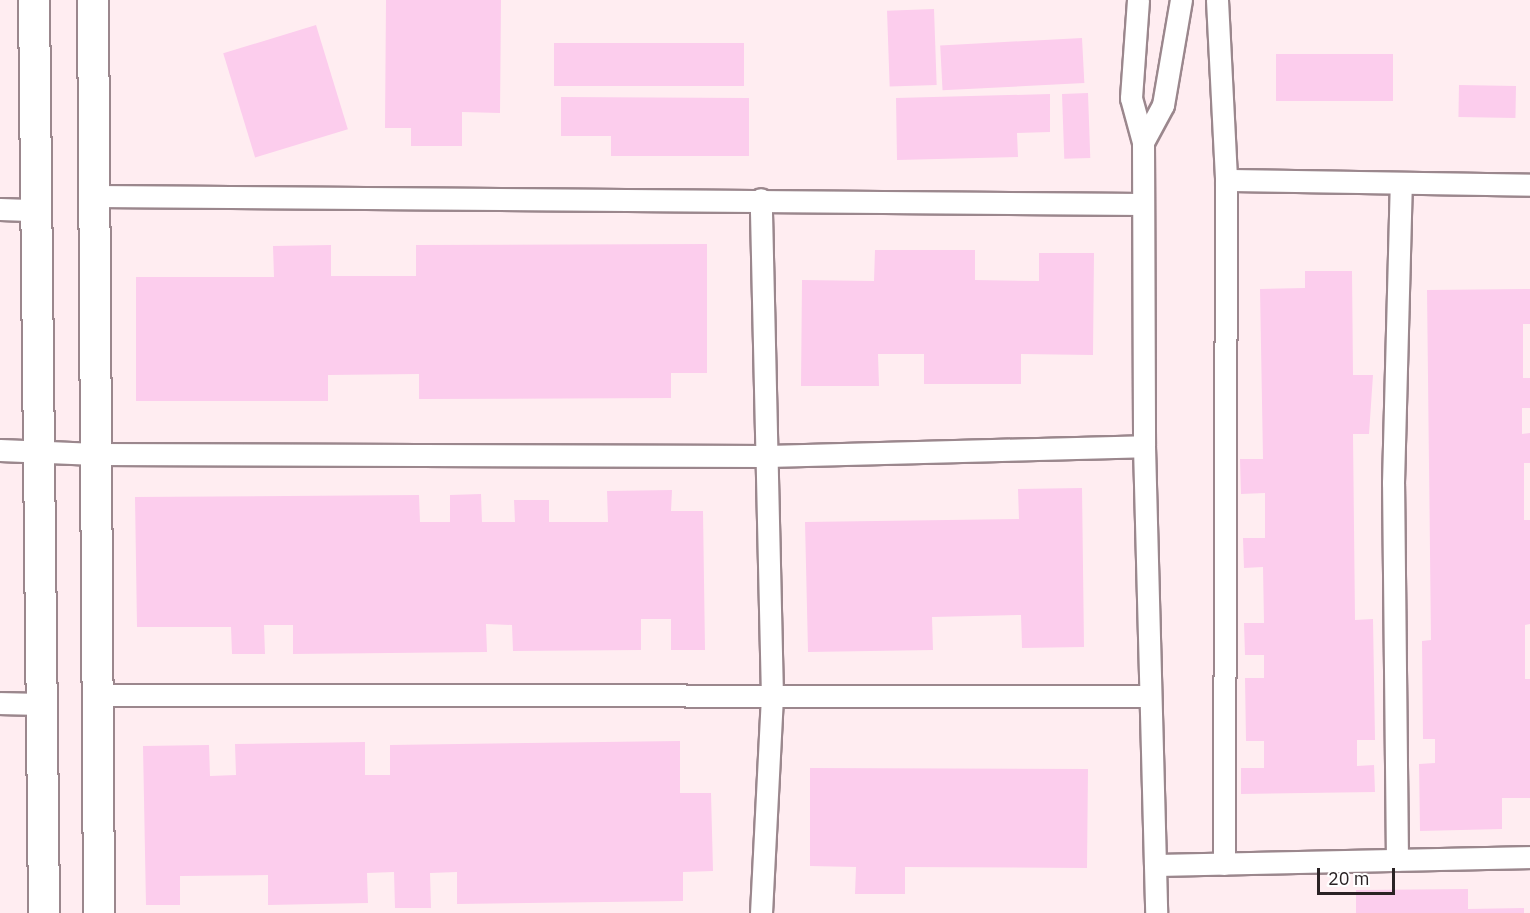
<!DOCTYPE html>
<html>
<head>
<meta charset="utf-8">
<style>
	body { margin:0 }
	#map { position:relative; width:1530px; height:913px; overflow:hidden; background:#ffedf1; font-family:"IBM Plex Sans",sans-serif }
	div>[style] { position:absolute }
	.building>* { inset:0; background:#fccded; transform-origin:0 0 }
	.roads { filter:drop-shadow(2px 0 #9b878d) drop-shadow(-2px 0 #9b878d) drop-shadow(0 2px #9b878d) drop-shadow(0 -2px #9b878d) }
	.street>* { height:21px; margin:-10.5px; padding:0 10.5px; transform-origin:10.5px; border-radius:10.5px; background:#fff }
	.secondary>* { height:30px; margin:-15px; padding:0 15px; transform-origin:15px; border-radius:15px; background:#fff }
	span { translate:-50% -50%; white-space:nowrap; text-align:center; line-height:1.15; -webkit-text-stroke:4.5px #fff; paint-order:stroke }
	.scale { position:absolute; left:1317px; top:868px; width:78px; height:27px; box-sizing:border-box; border:3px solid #2a2224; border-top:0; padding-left:8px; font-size:18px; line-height:21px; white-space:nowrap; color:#2a2224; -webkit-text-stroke:4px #fff; paint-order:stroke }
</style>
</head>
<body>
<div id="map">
	<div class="building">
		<div style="clip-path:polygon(386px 0,501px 0,500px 113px,462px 112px,462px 146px,411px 146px,411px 128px,385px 128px)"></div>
		<div style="left:934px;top:9px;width:76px;height:47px;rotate:88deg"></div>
		<div style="left:316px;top:25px;width:109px;height:97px;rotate:73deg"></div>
		<div style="left:1082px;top:38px;width:45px;height:142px;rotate:87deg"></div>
		<div style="left:744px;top:43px;width:43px;height:190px;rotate:90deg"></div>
		<div style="left:1276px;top:54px;width:117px;height:47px"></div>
		<div style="left:1459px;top:85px;width:57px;height:32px;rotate:1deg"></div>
		<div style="left:1088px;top:93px;width:65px;height:26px;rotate:88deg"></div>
		<div style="clip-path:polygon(1050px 94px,1050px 132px,1017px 133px,1018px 157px,897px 160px,896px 98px)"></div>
		<div style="clip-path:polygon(561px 97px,749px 98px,749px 156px,611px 156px,611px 136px,561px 136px)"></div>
		<div style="clip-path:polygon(707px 244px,707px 373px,671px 373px,671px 398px,419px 399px,419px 374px,328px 375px,328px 401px,136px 401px,136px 277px,274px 277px,273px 246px,331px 245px,331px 276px,416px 276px,416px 245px)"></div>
		<div style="clip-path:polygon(875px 250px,975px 250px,975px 280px,1039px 281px,1039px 253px,1094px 253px,1093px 355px,1021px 354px,1021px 384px,924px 384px,924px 354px,878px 354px,879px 386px,801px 386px,802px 280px,874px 281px)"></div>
		<div style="clip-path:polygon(1305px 271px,1352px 271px,1353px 375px,1373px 375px,1369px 434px,1353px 434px,1355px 620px,1373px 619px,1375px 740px,1357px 740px,1357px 766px,1374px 765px,1375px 792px,1241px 794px,1241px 768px,1264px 768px,1264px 741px,1246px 741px,1245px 678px,1264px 678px,1264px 655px,1245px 655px,1244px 623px,1264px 623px,1263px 567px,1244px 568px,1243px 538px,1265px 538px,1265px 493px,1241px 494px,1240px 459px,1263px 459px,1260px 289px,1305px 288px)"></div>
		<div style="clip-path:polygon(1530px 289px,1530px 324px,1523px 324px,1523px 378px,1530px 378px,1530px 408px,1522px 408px,1522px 434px,1530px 433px,1530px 463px,1524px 463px,1524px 520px,1530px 520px,1530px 624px,1525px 625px,1525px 679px,1530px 679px,1530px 798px,1502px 798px,1502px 829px,1420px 831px,1419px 764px,1435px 763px,1435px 739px,1423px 739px,1422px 641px,1431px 640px,1427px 290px)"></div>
		<div style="clip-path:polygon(1082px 488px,1084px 647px,1022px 648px,1021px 615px,932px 617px,933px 650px,808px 652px,805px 522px,1019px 519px,1018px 489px)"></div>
		<div style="clip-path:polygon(672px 490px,671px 511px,703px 511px,705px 650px,671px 650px,671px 619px,641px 619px,641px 650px,513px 651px,512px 625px,486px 624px,487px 652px,293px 654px,293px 625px,264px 625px,265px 654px,232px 654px,231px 627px,137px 627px,135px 497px,419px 495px,420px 522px,450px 522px,450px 495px,481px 494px,482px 522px,515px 522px,514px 500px,549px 500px,549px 522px,608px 522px,607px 491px)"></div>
		<div style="clip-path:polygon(680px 741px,680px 793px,711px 793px,713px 871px,683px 872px,683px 901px,457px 904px,457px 872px,430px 873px,431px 908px,395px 908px,394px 872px,367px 873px,368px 903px,268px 905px,268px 875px,180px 876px,180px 905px,146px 905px,143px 746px,209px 745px,210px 776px,236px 775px,235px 744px,365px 742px,365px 775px,390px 775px,390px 745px)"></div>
		<div style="clip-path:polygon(810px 768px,1088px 769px,1087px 868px,905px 867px,905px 894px,855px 894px,856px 867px,810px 866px)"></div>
		<div style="clip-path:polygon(1468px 889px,1468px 909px,1524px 908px,1524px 913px,1356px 913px,1356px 890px)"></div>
	</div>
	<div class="roads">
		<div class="street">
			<div style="left:1138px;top:0;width:98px;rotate:94.1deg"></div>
			<div style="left:1131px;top:98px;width:46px;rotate:74.7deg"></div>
			<div style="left:1143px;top:142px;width:42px;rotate:-61.6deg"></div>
			<div style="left:1163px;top:105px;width:107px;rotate:-80.3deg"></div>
			<div style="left:1217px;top:0;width:180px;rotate:87.1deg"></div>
			<div style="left:1226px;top:180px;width:684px;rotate:90.17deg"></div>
			<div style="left:1143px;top:142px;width:304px;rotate:89.8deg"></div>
			<div style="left:1144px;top:446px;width:467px;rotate:88.5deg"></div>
			<div style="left:1226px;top:180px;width:304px;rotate:0.9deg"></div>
			<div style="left:95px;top:196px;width:1048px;rotate:0.44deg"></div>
			<div style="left:0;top:209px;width:36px;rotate:2deg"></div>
			<div style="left:0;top:450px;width:96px;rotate:2.4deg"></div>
			<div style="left:96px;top:454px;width:671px;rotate:0.17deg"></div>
			<div style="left:767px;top:456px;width:377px;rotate:-1.5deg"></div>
			<div style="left:97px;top:695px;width:1053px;rotate:0.05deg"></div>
			<div style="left:0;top:703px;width:42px;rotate:1.4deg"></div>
			<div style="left:1397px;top:860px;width:377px;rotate:-90.6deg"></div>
			<div style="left:1393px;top:483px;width:300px;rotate:-88.5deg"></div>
			<div style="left:1155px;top:865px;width:375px;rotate:-1.2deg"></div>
			<div style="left:761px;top:913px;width:216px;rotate:-87.1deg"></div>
			<div style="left:772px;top:697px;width:498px;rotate:-91.3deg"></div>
		</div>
		<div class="secondary">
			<div style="left:34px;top:0;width:913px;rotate:89.37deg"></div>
			<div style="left:93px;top:0;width:913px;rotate:89.62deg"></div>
		</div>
	</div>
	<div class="scale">20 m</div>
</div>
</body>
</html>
